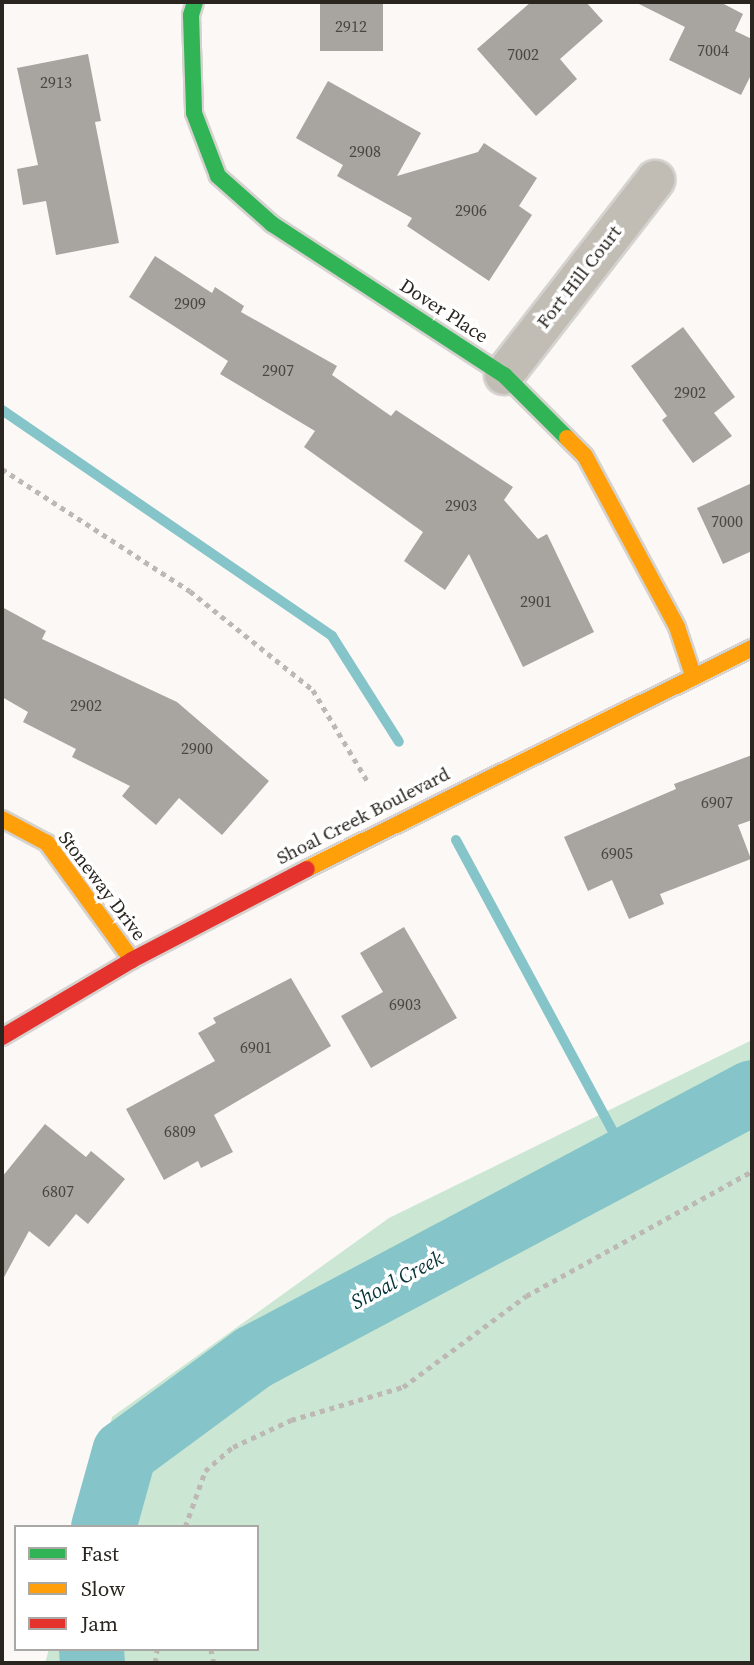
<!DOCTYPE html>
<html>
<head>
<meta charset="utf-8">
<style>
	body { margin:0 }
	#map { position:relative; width:754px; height:1665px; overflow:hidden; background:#fbf8f5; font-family:"Source Serif 4",serif }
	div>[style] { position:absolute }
	.green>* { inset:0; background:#cbe7d4 }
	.stream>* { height:10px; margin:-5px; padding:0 5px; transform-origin:5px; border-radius:5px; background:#85c4c9 }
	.river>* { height:65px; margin:-32.5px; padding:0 32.5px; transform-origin:32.5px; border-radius:32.5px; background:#85c4c9 }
	.building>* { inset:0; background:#a8a5a1; transform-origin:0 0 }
	.path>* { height:4.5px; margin-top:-2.25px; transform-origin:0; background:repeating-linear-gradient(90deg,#bdb8b4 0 5px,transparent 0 10px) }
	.roads { filter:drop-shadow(2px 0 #d5d2cf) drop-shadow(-2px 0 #d5d2cf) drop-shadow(0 2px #d5d2cf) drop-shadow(0 -2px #d5d2cf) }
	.street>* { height:38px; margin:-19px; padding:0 19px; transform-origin:19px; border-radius:19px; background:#c1bcb4 }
	.fast>* { height:16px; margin:-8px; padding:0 8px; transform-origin:8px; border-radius:8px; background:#30b455 }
	.slow>* { height:16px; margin:-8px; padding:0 8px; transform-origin:8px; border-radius:8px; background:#ff9f0a }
	.jam>* { height:16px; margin:-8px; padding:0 8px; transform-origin:8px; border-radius:8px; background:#e5322d }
	span { translate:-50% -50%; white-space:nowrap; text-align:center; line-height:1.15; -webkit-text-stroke:7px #fff; paint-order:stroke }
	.number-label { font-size:16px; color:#4a4540 }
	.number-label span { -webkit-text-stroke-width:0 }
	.street-label { font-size:19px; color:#2a251f }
	.water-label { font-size:21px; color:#063438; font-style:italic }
	.frame { position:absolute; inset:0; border:4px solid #2a251f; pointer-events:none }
	.legend { position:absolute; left:14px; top:1525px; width:245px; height:126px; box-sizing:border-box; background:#fff; border:2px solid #aaa8a5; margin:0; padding:9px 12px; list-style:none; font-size:21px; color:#2a251f }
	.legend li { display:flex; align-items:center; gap:14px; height:35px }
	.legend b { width:35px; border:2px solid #aaa8a5 }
</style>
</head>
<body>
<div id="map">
	<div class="green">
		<div style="clip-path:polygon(752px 1040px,752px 1663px,45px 1663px,49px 1649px,257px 1649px,257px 1527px,82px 1527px,112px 1417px,389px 1218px)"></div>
	</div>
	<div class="stream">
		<div style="left:2px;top:410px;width:400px;rotate:34.4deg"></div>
		<div style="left:332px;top:636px;width:125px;rotate:57.7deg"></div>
		<div style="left:456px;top:840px;width:361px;rotate:61.7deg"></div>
	</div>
	<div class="river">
		<div style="left:103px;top:1527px;width:78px;rotate:-74.4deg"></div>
		<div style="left:124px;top:1452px;width:160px;rotate:-36.4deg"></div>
		<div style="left:253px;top:1357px;width:565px;rotate:-27.97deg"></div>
		<div style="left:91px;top:1649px;width:14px;rotate:86deg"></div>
	</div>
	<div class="building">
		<div style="left:320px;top:2px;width:63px;height:49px"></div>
		<div style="clip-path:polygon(531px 2px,586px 2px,603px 21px,560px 59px,577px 79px,536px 116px,477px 49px)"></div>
		<div style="clip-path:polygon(635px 2px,720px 2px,743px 14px,735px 31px,752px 39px,752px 73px,741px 95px,669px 60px,685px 27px)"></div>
		<div style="clip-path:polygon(88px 54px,101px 121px,95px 122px,119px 243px,56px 255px,46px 201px,23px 205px,17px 169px,38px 165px,17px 68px)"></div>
		<div style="clip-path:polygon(328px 81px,421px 133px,397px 176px,478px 152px,484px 143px,537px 178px,519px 206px,532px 215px,489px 281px,407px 226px,412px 218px,337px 176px,343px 165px,296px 138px)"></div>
		<div style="clip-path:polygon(155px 256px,212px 293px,215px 287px,244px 306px,241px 312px,337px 366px,332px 375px,391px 416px,396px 410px,513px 487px,504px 500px,538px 539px,547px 534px,594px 632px,523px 667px,469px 554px,445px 590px,404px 561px,423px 532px,304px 447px,315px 431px,220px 374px,228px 361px,129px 297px)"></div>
		<div style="clip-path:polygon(683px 327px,735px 397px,714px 413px,732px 436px,693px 463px,662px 420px,667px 416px,631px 366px)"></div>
		<div style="clip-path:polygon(752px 483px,752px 551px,723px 564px,697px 508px)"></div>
		<div style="clip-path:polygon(2px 607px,46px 631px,42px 639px,177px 702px,269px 781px,222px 835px,179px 798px,156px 825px,122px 796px,130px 786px,72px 757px,76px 749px,23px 722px,28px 712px,2px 697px)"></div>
		<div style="clip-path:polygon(752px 755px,752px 820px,738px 825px,751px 859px,660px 894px,664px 904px,629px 919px,612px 880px,588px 891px,564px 837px,676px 789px,674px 784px)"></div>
		<div style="clip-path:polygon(404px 927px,457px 1018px,371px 1068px,341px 1016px,383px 992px,360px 953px)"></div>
		<div style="clip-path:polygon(291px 978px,331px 1046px,214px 1115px,233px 1152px,201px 1168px,198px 1161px,164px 1180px,126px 1109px,215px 1061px,198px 1033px,216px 1023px,213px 1018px)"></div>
		<div style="clip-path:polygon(45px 1124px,86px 1157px,91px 1151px,125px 1179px,88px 1224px,76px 1214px,49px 1247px,29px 1231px,2px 1281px,2px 1177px)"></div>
	</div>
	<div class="path">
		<div style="left:2px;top:469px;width:224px;rotate:33deg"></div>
		<div style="left:190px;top:591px;width:158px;rotate:38.8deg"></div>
		<div style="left:313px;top:690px;width:107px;rotate:59.1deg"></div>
		<div style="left:185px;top:1527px;width:59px;rotate:-70.3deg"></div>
		<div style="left:205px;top:1471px;width:37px;rotate:-41deg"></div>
		<div style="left:233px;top:1447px;width:64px;rotate:-25deg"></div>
		<div style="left:291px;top:1420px;width:117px;rotate:-16.4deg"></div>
		<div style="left:403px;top:1387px;width:153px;rotate:-36.5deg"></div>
		<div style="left:526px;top:1296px;width:258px;rotate:-28.9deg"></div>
		<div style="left:211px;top:1649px;width:14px;rotate:78deg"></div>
		<div style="left:155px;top:1663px;width:14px;rotate:-82deg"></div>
	</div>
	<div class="roads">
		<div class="street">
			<div style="left:504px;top:375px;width:247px;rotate:-52.2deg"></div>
		</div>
		<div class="fast">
			<div style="left:195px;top:2px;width:14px;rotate:107deg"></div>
			<div style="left:191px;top:15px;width:98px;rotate:88.2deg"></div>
			<div style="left:194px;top:113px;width:67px;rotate:69.1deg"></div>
			<div style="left:218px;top:176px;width:72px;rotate:41.6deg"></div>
			<div style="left:272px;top:224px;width:277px;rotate:33.1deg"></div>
			<div style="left:504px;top:375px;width:89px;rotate:45deg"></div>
		</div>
		<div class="slow">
			<div style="left:567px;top:438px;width:25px;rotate:45deg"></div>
			<div style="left:585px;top:456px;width:194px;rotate:61.7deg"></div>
			<div style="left:677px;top:627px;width:51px;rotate:71.6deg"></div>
			<div style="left:2px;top:819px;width:51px;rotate:28.1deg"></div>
			<div style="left:47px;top:843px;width:145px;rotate:54deg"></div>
			<div style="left:307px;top:869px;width:497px;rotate:-26.4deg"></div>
		</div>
		<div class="jam">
			<div style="left:2px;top:1037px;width:151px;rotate:-30.6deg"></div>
			<div style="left:132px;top:960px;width:197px;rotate:-27.5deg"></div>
		</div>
	</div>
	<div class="number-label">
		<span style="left:351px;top:26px">2912</span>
		<span style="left:713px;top:50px">7004</span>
		<span style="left:523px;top:54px">7002</span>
		<span style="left:56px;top:82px">2913</span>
		<span style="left:365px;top:151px">2908</span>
		<span style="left:471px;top:210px">2906</span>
		<span style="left:190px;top:303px">2909</span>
		<span style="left:278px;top:370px">2907</span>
		<span style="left:690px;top:392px">2902</span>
		<span style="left:461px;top:505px">2903</span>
		<span style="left:727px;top:521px">7000</span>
		<span style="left:536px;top:601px">2901</span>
		<span style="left:86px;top:705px">2902</span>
		<span style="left:197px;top:748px">2900</span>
		<span style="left:717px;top:802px">6907</span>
		<span style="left:617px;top:853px">6905</span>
		<span style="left:405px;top:1004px">6903</span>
		<span style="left:256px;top:1047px">6901</span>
		<span style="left:180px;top:1131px">6809</span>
		<span style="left:58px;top:1191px">6807</span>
	</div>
	<div class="street-label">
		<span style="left:579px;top:277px;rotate:-52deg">Fort Hill Court</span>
		<span style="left:444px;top:311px;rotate:33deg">Dover Place</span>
		<span style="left:363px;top:816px;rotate:-27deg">Shoal Creek Boulevard</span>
		<span style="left:102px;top:886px;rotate:53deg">Stoneway Drive</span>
	</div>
	<div class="water-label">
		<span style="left:397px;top:1280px;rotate:-28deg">Shoal Creek</span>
	</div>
	<div class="frame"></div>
	<ul class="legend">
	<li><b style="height:9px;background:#30b455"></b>Fast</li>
	<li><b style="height:9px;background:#ff9f0a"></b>Slow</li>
	<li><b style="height:9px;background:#e5322d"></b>Jam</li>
	</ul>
</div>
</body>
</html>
